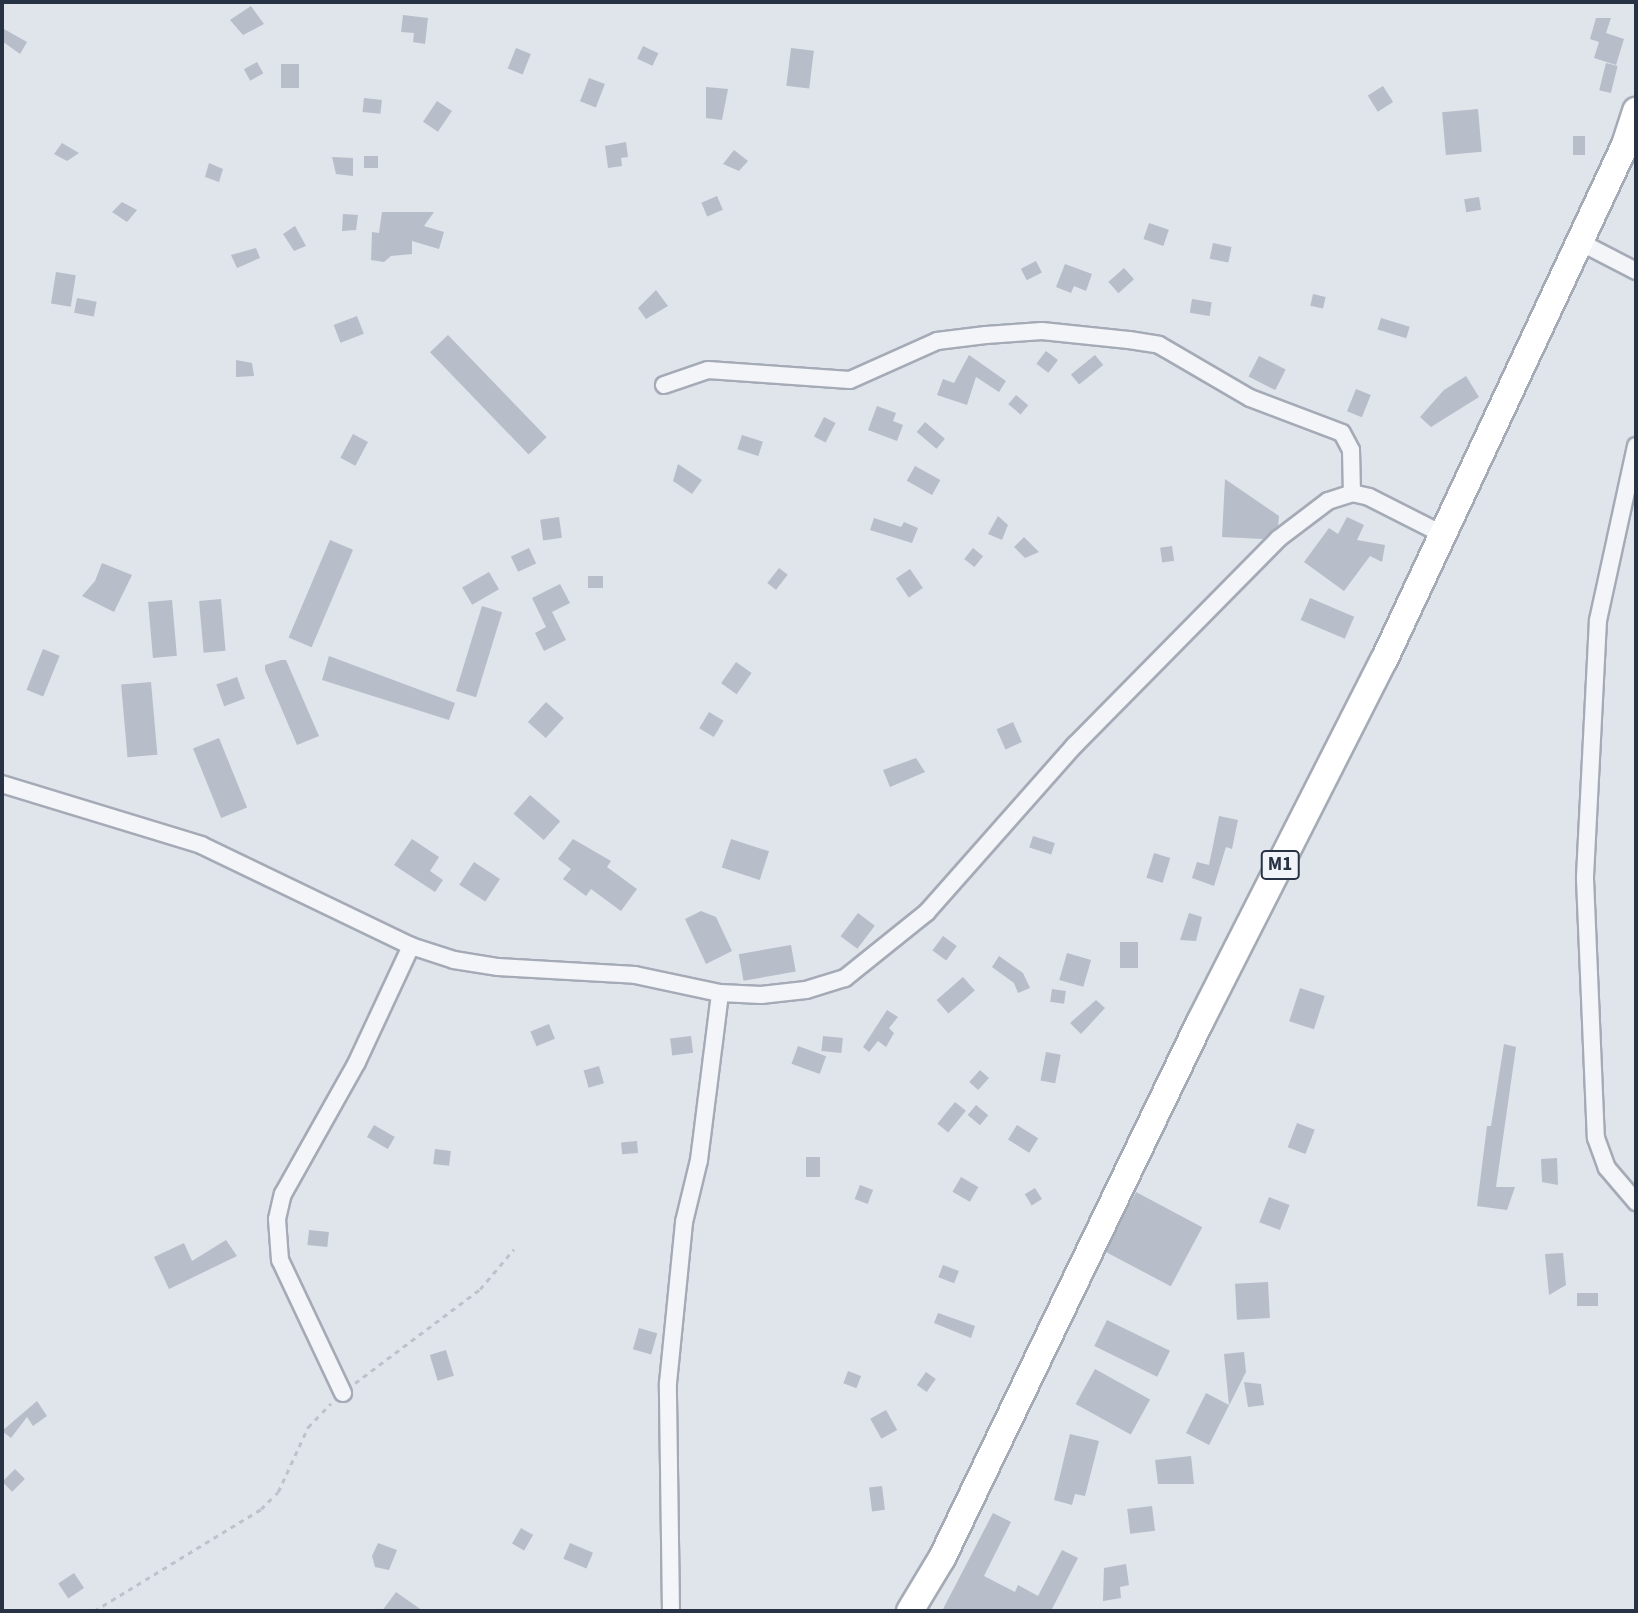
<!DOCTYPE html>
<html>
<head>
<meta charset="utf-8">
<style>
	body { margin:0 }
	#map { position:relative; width:1638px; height:1613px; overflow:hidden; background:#e0e4eb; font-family:"Source Sans 3",sans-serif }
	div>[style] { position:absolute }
	.building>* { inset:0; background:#b7bdc9; transform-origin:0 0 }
	.path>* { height:2.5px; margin-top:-1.25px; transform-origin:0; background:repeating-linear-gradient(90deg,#bfc2ca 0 5px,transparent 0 10px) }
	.roads { filter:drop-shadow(2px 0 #a5abb6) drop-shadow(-2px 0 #a5abb6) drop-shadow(0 2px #a5abb6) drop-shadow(0 -2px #a5abb6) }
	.minor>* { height:16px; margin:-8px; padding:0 8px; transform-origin:8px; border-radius:8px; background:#f4f5f9 }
	.trunk>* { height:26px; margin:-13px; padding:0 13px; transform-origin:13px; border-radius:13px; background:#fff }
	span { translate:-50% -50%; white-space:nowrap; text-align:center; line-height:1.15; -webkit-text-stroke:5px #f0f3f8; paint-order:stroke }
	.shield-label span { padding:2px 5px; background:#f0f3f8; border:2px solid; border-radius:5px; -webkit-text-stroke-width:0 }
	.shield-label { font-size:19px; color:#273244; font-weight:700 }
	.frame { position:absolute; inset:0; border:4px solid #273244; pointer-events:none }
</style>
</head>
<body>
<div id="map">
	<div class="building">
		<div style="clip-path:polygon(251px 6px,264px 24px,243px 35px,230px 20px)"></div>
		<div style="clip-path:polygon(403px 15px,428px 18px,425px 44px,413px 42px,414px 33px,401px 32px)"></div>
		<div style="clip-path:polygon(1596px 18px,1611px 18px,1606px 33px,1624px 39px,1616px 65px,1594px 58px,1599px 42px,1590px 39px)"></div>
		<div style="clip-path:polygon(2px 28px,27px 42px,20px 54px,2px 41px)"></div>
		<div style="left:643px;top:46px;width:17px;height:14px;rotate:25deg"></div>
		<div style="left:516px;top:48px;width:16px;height:22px;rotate:22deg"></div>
		<div style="left:791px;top:48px;width:23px;height:38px;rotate:7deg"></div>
		<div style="left:257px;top:62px;width:13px;height:15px;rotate:61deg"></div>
		<div style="left:1606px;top:63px;width:12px;height:28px;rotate:14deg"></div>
		<div style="left:281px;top:64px;width:18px;height:24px"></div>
		<div style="left:589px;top:78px;width:17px;height:25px;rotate:21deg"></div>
		<div style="left:1383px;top:86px;width:19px;height:18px;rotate:58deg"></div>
		<div style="clip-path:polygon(706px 87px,728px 89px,722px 120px,706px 118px)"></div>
		<div style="left:364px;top:98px;width:18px;height:14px;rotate:6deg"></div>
		<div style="left:437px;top:101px;width:18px;height:25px;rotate:34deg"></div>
		<div style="left:1478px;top:109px;width:43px;height:36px;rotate:85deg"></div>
		<div style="left:1573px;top:136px;width:12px;height:19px"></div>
		<div style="clip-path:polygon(626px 142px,628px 157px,621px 158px,622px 166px,608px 168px,605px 146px)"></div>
		<div style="clip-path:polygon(62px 143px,79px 153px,67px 161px,54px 154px)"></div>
		<div style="clip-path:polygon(734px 150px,748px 161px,739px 171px,723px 164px)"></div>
		<div style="left:364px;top:156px;width:14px;height:12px"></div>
		<div style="clip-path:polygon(332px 157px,353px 158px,353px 176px,336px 174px)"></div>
		<div style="clip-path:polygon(209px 163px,223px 169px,219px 182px,205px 177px)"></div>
		<div style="left:717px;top:196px;width:15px;height:17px;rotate:67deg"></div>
		<div style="left:1479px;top:197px;width:13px;height:15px;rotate:81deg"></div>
		<div style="clip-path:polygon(122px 202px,137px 210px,127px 222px,112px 212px)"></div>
		<div style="clip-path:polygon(382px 212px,434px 212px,424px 226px,444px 232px,439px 249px,412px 241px,412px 254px,391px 256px,384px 262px,371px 260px,372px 232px,379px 233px)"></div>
		<div style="clip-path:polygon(343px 214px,358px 215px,356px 230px,342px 231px)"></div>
		<div style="left:1149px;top:223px;width:21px;height:17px;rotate:19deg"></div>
		<div style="clip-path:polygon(295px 226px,306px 246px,294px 251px,283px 234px)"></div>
		<div style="left:1213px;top:243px;width:19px;height:16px;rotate:12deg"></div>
		<div style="clip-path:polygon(256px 248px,260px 258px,237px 268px,231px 255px)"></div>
		<div style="left:1036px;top:261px;width:13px;height:17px;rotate:63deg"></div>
		<div style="clip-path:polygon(1065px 264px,1092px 274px,1086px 291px,1074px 286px,1071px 293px,1056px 287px)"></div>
		<div style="left:1124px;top:268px;width:15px;height:21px;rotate:48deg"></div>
		<div style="left:56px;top:272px;width:20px;height:32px;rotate:9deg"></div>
		<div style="clip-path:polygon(656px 290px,668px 306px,646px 319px,638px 308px)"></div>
		<div style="left:1313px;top:294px;width:13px;height:12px;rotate:13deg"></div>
		<div style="left:77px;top:298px;width:20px;height:15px;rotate:11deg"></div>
		<div style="left:1192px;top:299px;width:20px;height:14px;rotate:9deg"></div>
		<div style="left:357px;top:316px;width:19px;height:25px;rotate:69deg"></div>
		<div style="left:1381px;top:318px;width:30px;height:12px;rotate:17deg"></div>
		<div style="left:448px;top:335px;width:142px;height:25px;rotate:46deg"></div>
		<div style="left:1046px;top:351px;width:15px;height:16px;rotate:37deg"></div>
		<div style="clip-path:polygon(969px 355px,1006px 381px,999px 392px,976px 377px,967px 405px,937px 395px,943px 379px,954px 383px)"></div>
		<div style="left:1095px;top:355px;width:13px;height:31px;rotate:51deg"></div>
		<div style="left:1259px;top:356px;width:30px;height:23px;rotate:27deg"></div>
		<div style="clip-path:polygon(236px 360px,252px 363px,254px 376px,236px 377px)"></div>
		<div style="clip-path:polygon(1466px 376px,1479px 397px,1431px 427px,1420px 417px,1444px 390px)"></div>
		<div style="left:1356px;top:389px;width:16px;height:24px;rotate:22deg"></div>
		<div style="left:1016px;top:395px;width:16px;height:12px;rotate:40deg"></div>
		<div style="clip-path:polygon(877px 406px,896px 413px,893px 421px,903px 425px,897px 441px,868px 430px)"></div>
		<div style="left:824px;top:417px;width:13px;height:22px;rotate:27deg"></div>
		<div style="left:925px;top:422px;width:26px;height:13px;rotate:40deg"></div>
		<div style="left:353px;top:434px;width:17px;height:27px;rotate:28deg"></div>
		<div style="left:742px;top:435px;width:22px;height:15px;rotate:18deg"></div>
		<div style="clip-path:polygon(678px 464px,702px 480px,692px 494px,673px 481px)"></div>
		<div style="left:915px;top:466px;width:29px;height:17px;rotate:29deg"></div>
		<div style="clip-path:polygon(1225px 479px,1279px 516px,1278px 526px,1263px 539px,1222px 537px)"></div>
		<div style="clip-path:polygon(998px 516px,1008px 525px,1002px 540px,988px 534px)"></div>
		<div style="left:559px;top:517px;width:21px;height:19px;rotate:82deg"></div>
		<div style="clip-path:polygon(1347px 517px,1364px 525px,1357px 540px,1385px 545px,1382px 562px,1370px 556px,1344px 591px,1304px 562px,1329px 528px,1338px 534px)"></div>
		<div style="clip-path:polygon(874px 518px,901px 527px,904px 522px,918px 528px,912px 543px,870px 530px)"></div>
		<div style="clip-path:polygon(1024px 537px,1039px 552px,1025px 558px,1014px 547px)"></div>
		<div style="left:330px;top:540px;width:25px;height:106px;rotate:23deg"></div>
		<div style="left:1172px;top:546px;width:15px;height:12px;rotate:82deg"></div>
		<div style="left:529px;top:548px;width:17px;height:20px;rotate:65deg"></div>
		<div style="left:973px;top:548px;width:13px;height:14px;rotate:39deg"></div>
		<div style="clip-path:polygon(102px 563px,132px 575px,114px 612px,82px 596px,95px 581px)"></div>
		<div style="left:779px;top:568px;width:11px;height:19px;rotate:38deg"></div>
		<div style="left:910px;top:569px;width:23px;height:17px;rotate:56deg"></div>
		<div style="left:489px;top:572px;width:20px;height:31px;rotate:60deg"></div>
		<div style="left:588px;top:576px;width:15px;height:12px"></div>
		<div style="clip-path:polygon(560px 584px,570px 603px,552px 612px,566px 640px,544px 651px,535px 633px,546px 627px,532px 598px)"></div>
		<div style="left:1310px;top:598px;width:48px;height:24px;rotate:23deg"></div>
		<div style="left:221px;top:599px;width:52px;height:22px;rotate:85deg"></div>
		<div style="left:172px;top:600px;width:56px;height:24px;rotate:85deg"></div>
		<div style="left:482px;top:606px;width:21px;height:89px;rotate:17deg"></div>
		<div style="left:43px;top:649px;width:18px;height:44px;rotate:22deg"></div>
		<div style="clip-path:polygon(329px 656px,455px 703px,449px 720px,322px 680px)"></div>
		<div style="clip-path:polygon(281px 660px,286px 660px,319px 736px,297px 745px,265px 670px,265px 665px)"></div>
		<div style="left:736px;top:662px;width:19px;height:26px;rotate:35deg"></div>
		<div style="left:237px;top:677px;width:23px;height:22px;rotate:70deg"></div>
		<div style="left:151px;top:682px;width:73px;height:30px;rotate:85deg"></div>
		<div style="left:546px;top:702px;width:24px;height:27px;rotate:42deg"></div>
		<div style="left:709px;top:712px;width:17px;height:19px;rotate:31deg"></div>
		<div style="left:1013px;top:722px;width:22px;height:18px;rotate:66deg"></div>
		<div style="left:219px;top:738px;width:75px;height:28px;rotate:68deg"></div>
		<div style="clip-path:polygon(916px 758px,925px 772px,890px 787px,883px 770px)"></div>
		<div style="left:530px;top:795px;width:40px;height:25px;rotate:41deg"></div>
		<div style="clip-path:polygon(1219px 816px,1238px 820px,1232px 849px,1226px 847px,1214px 886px,1192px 878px,1197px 862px,1209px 865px)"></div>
		<div style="left:1033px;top:836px;width:23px;height:12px;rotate:18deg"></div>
		<div style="clip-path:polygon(412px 839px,439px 857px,430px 871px,443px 880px,435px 892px,394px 865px)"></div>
		<div style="clip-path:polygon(573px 839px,611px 861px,607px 867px,637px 889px,621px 911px,591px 889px,586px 896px,563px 879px,571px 869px,558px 859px)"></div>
		<div style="left:731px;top:839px;width:40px;height:30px;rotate:18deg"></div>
		<div style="left:1154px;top:853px;width:17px;height:26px;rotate:17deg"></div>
		<div style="left:474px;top:862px;width:31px;height:27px;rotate:33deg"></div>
		<div style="clip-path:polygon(701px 911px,716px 917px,732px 951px,706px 964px,685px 919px)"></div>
		<div style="left:858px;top:913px;width:21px;height:29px;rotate:37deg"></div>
		<div style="clip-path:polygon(1189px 913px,1202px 917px,1196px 941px,1180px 940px)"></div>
		<div style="left:943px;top:936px;width:17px;height:18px;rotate:36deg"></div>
		<div style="left:1120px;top:942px;width:18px;height:26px"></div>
		<div style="left:791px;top:945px;width:27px;height:53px;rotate:80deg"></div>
		<div style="left:1067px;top:953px;width:25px;height:28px;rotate:16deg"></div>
		<div style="clip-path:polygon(999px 956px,1023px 973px,1030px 988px,1018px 993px,1014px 983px,992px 967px)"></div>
		<div style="left:963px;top:977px;width:18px;height:35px;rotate:49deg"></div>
		<div style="left:1300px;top:988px;width:26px;height:35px;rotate:18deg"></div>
		<div style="left:1052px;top:989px;width:14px;height:13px;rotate:8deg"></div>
		<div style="clip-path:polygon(1096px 1000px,1105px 1008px,1081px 1034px,1070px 1023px)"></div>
		<div style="clip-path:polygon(887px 1010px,898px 1017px,889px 1028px,894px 1033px,886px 1047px,878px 1041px,869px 1052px,863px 1047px)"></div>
		<div style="left:549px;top:1024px;width:16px;height:20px;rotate:68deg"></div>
		<div style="left:691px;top:1036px;width:17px;height:21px;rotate:83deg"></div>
		<div style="left:823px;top:1036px;width:20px;height:15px;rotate:6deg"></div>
		<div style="clip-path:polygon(1504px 1044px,1516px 1047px,1496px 1187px,1515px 1187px,1507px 1210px,1477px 1206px,1487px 1126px,1491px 1126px)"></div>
		<div style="left:798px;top:1046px;width:30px;height:19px;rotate:20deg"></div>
		<div style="left:1046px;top:1052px;width:15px;height:29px;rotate:11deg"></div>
		<div style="left:599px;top:1066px;width:18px;height:16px;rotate:74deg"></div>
		<div style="left:980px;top:1070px;width:12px;height:16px;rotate:42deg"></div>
		<div style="left:955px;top:1102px;width:14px;height:28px;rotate:39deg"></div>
		<div style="left:976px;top:1105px;width:16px;height:13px;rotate:40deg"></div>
		<div style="left:1297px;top:1123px;width:19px;height:26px;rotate:21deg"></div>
		<div style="left:374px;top:1125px;width:24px;height:14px;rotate:30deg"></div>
		<div style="left:1017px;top:1125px;width:25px;height:17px;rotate:32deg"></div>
		<div style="left:637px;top:1141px;width:12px;height:16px;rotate:85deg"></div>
		<div style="left:435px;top:1149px;width:16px;height:15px;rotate:7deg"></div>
		<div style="left:806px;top:1157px;width:14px;height:20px"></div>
		<div style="clip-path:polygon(1557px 1158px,1558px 1185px,1542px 1182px,1541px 1159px)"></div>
		<div style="left:961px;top:1177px;width:20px;height:17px;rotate:30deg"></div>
		<div style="left:860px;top:1185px;width:14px;height:15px;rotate:21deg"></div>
		<div style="left:1035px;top:1188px;width:13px;height:12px;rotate:58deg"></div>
		<div style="left:1136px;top:1192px;width:75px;height:67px;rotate:28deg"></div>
		<div style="left:1269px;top:1197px;width:22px;height:27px;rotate:21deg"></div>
		<div style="left:309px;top:1230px;width:20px;height:15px;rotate:6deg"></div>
		<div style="clip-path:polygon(226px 1240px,237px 1256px,169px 1289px,154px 1257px,184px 1243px,192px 1261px)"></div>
		<div style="clip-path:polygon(1563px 1253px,1566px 1285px,1549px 1295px,1545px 1254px)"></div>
		<div style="left:943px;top:1265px;width:17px;height:13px;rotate:21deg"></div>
		<div style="left:1268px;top:1282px;width:36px;height:33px;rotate:87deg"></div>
		<div style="left:1577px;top:1293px;width:21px;height:13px"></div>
		<div style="clip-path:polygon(938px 1313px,975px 1326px,971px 1338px,934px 1323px)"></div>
		<div style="left:1107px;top:1320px;width:70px;height:29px;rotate:26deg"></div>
		<div style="left:639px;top:1328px;width:19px;height:22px;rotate:16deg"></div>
		<div style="left:446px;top:1350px;width:27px;height:17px;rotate:73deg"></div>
		<div style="clip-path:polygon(1244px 1352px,1246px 1372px,1209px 1445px,1186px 1433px,1206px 1393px,1229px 1405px,1224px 1354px)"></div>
		<div style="left:1095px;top:1369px;width:63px;height:40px;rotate:29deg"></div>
		<div style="left:848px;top:1371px;width:14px;height:13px;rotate:21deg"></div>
		<div style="left:926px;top:1372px;width:12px;height:16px;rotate:35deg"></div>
		<div style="clip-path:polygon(1244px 1382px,1261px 1384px,1264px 1405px,1248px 1407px)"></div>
		<div style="clip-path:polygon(37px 1401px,47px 1416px,33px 1426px,27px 1417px,11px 1438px,2px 1431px)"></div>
		<div style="left:886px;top:1410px;width:23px;height:18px;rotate:61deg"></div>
		<div style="clip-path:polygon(1070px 1434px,1099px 1441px,1085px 1496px,1075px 1494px,1072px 1505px,1054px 1500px)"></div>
		<div style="clip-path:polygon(1191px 1456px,1194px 1484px,1158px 1484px,1155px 1460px)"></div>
		<div style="left:15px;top:1469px;width:14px;height:18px;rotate:45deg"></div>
		<div style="left:882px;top:1486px;width:24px;height:13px;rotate:83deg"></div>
		<div style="left:1152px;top:1506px;width:25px;height:25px;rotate:83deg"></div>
		<div style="clip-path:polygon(993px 1513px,1011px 1522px,984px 1576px,1015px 1592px,1018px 1585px,1038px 1596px,1062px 1550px,1078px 1558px,1051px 1611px,942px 1611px)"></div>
		<div style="left:521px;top:1528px;width:14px;height:18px;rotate:30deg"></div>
		<div style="clip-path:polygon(378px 1543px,397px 1550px,389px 1570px,375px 1567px,372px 1556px)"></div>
		<div style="left:570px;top:1543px;width:25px;height:17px;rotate:23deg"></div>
		<div style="clip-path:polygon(1126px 1564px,1129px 1585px,1120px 1587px,1121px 1598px,1103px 1601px,1104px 1568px)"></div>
		<div style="left:74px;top:1573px;width:18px;height:19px;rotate:56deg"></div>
		<div style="clip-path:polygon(396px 1592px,423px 1611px,382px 1611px)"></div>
	</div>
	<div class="path">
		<div style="left:355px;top:1383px;width:156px;rotate:-36.9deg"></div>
		<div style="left:480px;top:1289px;width:52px;rotate:-49.6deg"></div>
		<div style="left:94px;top:1611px;width:196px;rotate:-31.4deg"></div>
		<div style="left:261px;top:1509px;width:24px;rotate:-45deg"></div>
		<div style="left:278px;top:1492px;width:72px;rotate:-65.2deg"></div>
		<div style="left:308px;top:1427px;width:33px;rotate:-46deg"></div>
	</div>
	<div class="roads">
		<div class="minor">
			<div style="left:1580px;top:242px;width:63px;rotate:27.4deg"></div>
			<div style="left:664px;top:385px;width:46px;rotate:-18.8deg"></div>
			<div style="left:708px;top:370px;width:142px;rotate:4deg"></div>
			<div style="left:850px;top:380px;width:95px;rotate:-24.1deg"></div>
			<div style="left:937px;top:341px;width:49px;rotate:-7deg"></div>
			<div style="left:986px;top:335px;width:56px;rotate:-4.1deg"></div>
			<div style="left:1042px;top:331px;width:87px;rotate:5.9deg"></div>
			<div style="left:1129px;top:340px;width:30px;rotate:9deg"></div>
			<div style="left:1159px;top:345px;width:105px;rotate:30.2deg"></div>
			<div style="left:1250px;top:398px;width:98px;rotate:20.8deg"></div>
			<div style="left:1342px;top:433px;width:19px;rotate:62deg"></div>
			<div style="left:1351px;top:450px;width:43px;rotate:88.7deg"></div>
			<div style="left:1636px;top:446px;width:178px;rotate:102.3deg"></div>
			<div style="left:1598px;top:620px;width:259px;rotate:92.9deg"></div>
			<div style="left:1585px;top:879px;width:259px;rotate:87.6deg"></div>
			<div style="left:1596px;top:1138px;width:32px;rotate:70deg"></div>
			<div style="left:1607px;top:1168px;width:45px;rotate:49.5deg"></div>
			<div style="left:2px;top:784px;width:208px;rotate:17deg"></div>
			<div style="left:201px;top:845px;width:233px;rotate:25.7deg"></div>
			<div style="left:411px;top:946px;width:45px;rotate:18deg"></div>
			<div style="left:454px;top:960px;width:45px;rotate:9deg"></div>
			<div style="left:498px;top:967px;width:137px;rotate:3.3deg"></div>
			<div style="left:635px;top:975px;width:87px;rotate:12deg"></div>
			<div style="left:720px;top:993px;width:41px;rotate:2.8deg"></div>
			<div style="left:761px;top:995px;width:45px;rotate:-6.3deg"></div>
			<div style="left:806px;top:990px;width:41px;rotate:-17.1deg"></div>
			<div style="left:845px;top:978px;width:105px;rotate:-38.8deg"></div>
			<div style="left:927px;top:912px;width:223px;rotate:-48.5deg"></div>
			<div style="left:1075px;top:745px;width:289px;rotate:-45.4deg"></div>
			<div style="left:1278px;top:539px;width:63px;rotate:-37.2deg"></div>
			<div style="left:1328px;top:501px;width:25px;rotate:-18deg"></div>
			<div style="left:1352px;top:493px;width:17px;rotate:13deg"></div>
			<div style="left:1369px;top:497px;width:84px;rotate:26.9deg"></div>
			<div style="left:343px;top:1393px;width:147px;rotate:-115.3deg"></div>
			<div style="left:280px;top:1260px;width:41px;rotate:-94.2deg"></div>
			<div style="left:277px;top:1219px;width:26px;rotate:-77deg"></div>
			<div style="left:283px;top:1194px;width:151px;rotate:-60.7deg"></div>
			<div style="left:357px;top:1062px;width:128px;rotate:-65deg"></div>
			<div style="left:671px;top:1611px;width:228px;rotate:-90.8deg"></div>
			<div style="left:668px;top:1383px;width:162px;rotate:-84.3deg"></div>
			<div style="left:684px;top:1222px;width:64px;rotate:-76.4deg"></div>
			<div style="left:699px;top:1160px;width:168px;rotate:-82.8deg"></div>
		</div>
		<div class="trunk">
			<div style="left:910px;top:1611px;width:62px;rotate:-58.9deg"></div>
			<div style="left:942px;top:1558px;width:595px;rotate:-64.3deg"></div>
			<div style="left:1200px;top:1022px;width:406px;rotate:-63.1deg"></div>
			<div style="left:1384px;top:660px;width:569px;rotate:-64.92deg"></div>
			<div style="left:1625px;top:145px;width:36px;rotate:-72deg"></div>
		</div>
	</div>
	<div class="shield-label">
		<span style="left:1280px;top:865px">M1</span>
	</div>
	<div class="frame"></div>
</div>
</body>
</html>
